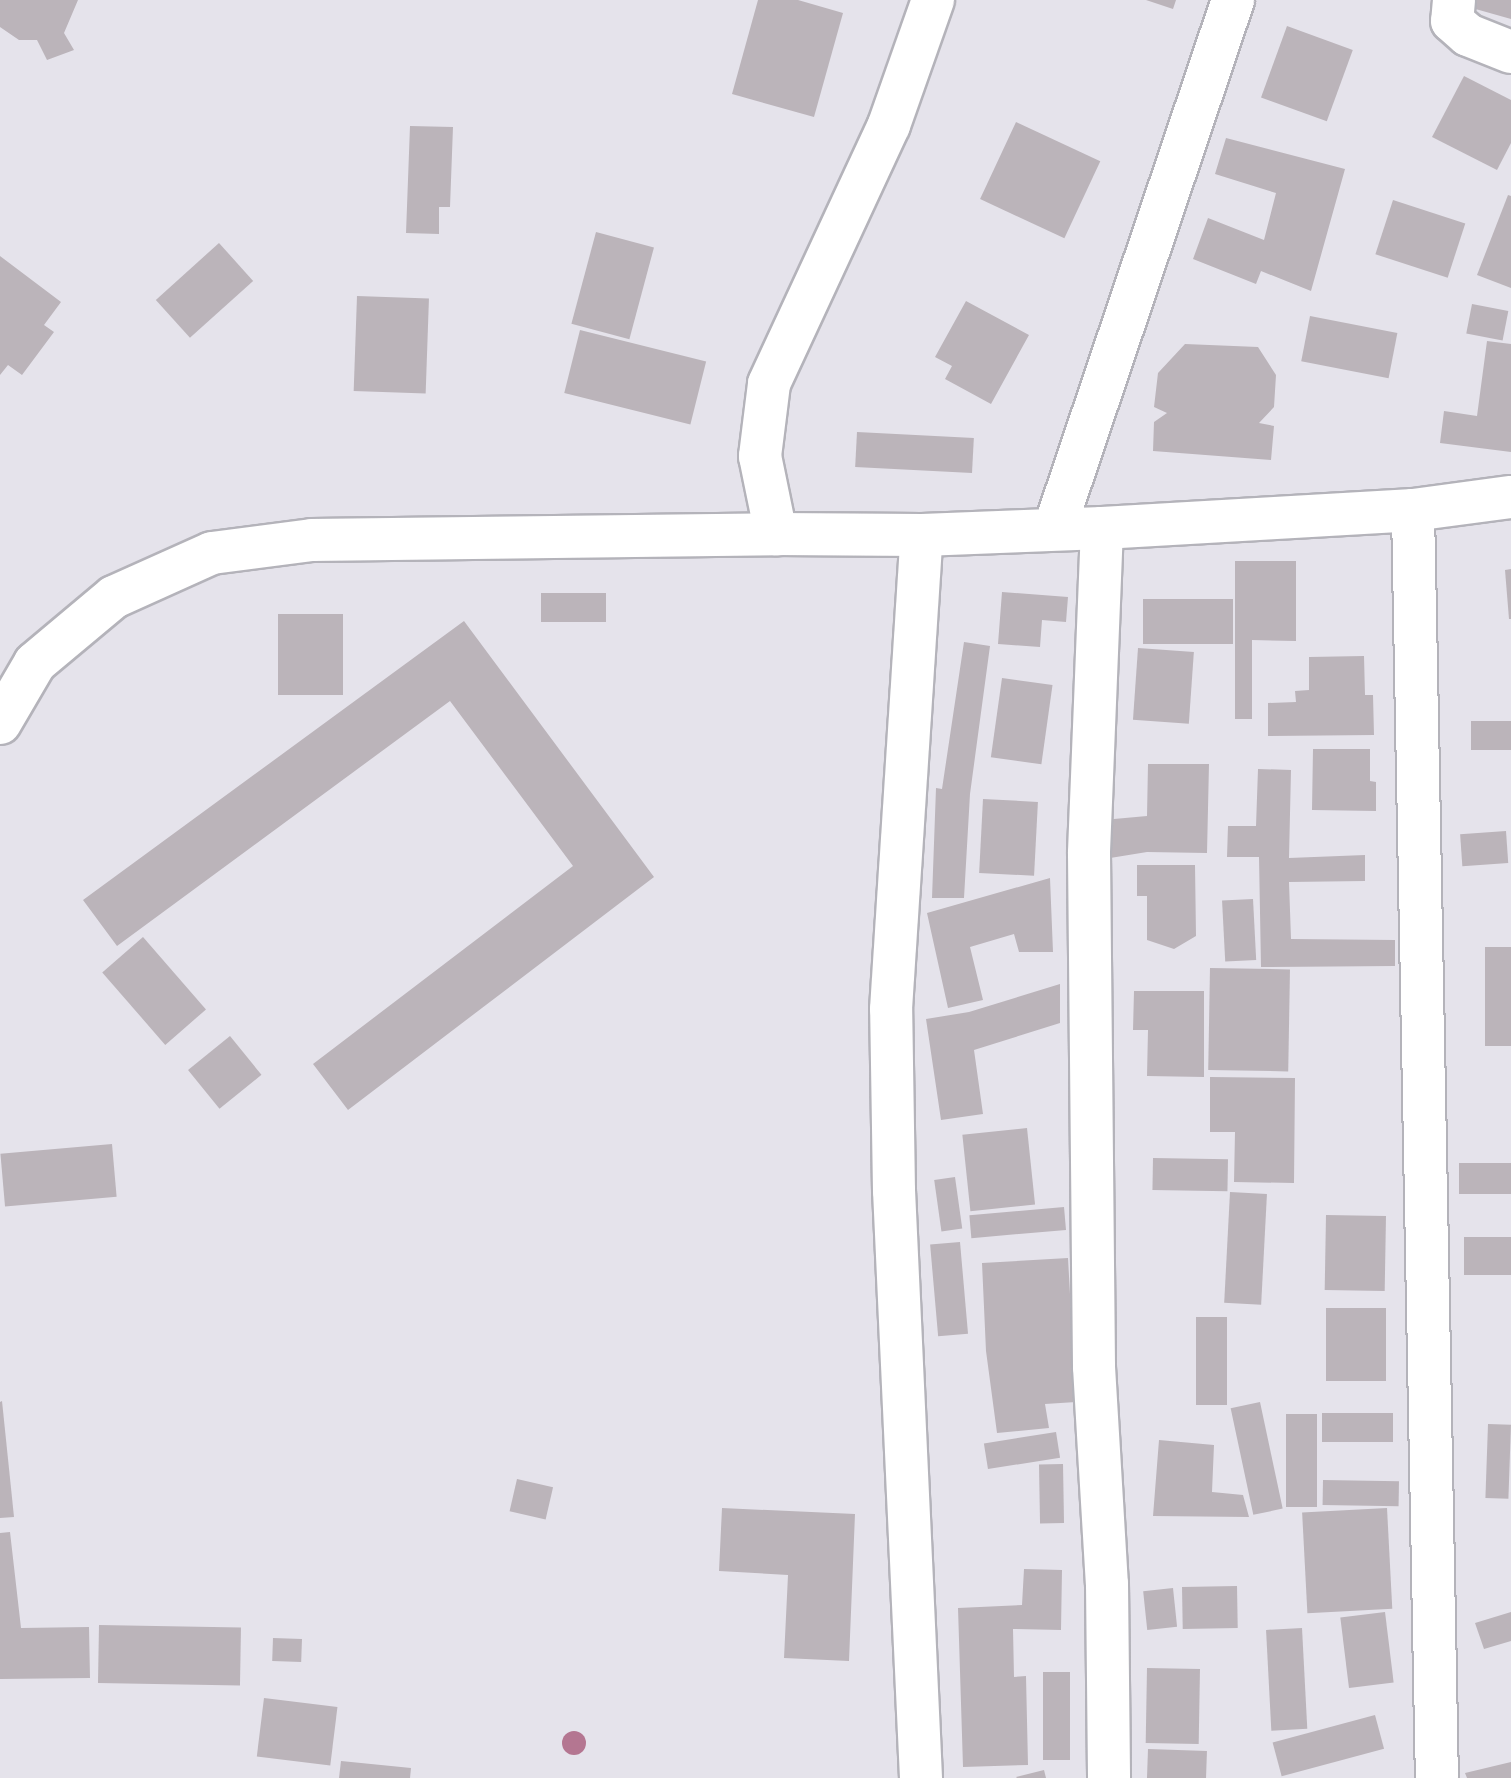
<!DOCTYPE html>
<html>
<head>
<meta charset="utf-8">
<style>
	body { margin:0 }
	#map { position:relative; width:1511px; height:1778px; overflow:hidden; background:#e5e3eb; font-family:"DejaVu Sans",sans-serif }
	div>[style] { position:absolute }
	.building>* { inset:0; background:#bbb4ba; transform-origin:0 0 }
	.roads { filter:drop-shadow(2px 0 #b4b3ba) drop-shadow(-2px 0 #b4b3ba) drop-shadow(0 2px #b4b3ba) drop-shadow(0 -2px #b4b3ba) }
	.minor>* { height:42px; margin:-21px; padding:0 21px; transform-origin:21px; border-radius:21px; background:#fff }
	.trees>* { width:24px; height:24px; margin:-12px; border-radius:50%; background:#b47691 }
	span { translate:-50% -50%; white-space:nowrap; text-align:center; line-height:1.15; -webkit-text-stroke:6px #e5e3eb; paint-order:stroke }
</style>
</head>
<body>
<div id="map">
	<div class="building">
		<div style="clip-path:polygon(0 0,78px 0,64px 33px,74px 50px,47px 60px,37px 40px,19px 40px,0 27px)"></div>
		<div style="clip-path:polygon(758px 0,798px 0,843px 13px,814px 117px,732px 94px)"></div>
		<div style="clip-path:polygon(1146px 0,1176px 0,1173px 9px)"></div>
		<div style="clip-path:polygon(1474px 0,1511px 0,1511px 19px,1472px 8px)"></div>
		<div style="left:1287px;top:26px;width:70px;height:76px;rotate:20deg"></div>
		<div style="clip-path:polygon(1464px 76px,1511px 100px,1511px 143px,1497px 170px,1432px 137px)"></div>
		<div style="left:1016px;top:122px;width:93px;height:85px;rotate:25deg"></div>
		<div style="clip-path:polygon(410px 126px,453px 127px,450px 207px,439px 207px,439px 234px,406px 233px)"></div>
		<div style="clip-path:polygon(1226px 138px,1345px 169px,1311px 291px,1261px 271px,1256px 284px,1193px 259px,1208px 218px,1264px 240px,1276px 193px,1215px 174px)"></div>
		<div style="clip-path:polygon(1508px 195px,1511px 196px,1511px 288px,1477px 275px)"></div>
		<div style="left:1393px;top:200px;width:76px;height:57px;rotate:18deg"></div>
		<div style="left:596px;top:232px;width:60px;height:95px;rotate:15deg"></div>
		<div style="left:219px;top:243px;width:51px;height:85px;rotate:48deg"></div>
		<div style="clip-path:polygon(0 256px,61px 302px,44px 325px,54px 332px,22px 375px,8px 365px,0 375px)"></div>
		<div style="left:357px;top:296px;width:72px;height:95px;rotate:2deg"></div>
		<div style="clip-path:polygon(966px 301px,1029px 335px,991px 404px,945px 379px,952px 366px,935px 357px)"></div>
		<div style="left:1472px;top:304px;width:37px;height:30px;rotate:11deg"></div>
		<div style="left:1310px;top:316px;width:89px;height:46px;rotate:11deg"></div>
		<div style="left:580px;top:330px;width:130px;height:65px;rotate:14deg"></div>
		<div style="clip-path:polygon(1487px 341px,1511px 344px,1511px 452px,1440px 443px,1444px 411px,1477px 416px)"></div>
		<div style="clip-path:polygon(1185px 344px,1258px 347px,1276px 375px,1274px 407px,1259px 423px,1274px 426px,1271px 460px,1153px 451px,1154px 422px,1167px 413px,1154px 407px,1158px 373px)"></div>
		<div style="left:857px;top:432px;width:117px;height:35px;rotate:3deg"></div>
		<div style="clip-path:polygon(1235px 561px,1296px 561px,1296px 641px,1252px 640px,1252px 719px,1235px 719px)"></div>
		<div style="clip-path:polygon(1511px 569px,1511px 619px,1509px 619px,1505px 570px)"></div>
		<div style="clip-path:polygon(1002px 592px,1068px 597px,1066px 622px,1042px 620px,1040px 647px,998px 644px)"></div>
		<div style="left:606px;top:593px;width:29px;height:65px;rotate:90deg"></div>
		<div style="left:1233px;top:599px;width:45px;height:90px;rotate:90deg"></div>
		<div style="left:343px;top:614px;width:81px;height:65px;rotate:90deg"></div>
		<div style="clip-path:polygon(464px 621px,654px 877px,348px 1110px,313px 1064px,573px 866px,450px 701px,117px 946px,83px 900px)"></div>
		<div style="clip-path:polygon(964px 642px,990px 646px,970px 794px,964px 898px,932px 898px,936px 788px,942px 789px)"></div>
		<div style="left:1138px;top:648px;width:56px;height:72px;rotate:4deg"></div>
		<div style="clip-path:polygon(1364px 656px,1365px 695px,1373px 695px,1374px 735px,1268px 736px,1268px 703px,1296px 702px,1295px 691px,1309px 690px,1309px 657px)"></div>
		<div style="left:1002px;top:678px;width:51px;height:80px;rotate:8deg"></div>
		<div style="left:1511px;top:721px;width:29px;height:40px;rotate:90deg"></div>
		<div style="clip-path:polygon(1313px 749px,1370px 749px,1370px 781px,1376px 782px,1376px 811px,1312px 810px)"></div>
		<div style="clip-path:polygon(1148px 764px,1209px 764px,1207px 853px,1147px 852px,1104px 859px,1103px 820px,1147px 816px)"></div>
		<div style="clip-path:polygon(1258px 769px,1291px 770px,1289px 858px,1365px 855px,1365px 881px,1289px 882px,1291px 939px,1395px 940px,1395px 966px,1261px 967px,1259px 857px,1227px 857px,1228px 826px,1256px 826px)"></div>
		<div style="left:983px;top:799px;width:55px;height:74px;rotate:3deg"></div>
		<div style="left:1506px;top:831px;width:32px;height:46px;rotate:86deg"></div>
		<div style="clip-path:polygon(1137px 865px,1195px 865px,1196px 936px,1174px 949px,1147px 940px,1147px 896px,1137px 896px)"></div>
		<div style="clip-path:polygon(1050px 878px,1053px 952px,1019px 952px,1014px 934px,970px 947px,983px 1000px,948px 1008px,927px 913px)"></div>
		<div style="left:1253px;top:899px;width:61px;height:31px;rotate:87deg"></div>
		<div style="left:143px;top:937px;width:96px;height:54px;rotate:49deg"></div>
		<div style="left:1485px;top:947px;width:26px;height:99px"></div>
		<div style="left:1210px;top:968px;width:80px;height:102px;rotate:1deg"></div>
		<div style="clip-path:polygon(1060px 984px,1060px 1023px,974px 1050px,983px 1114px,941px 1120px,926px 1019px,969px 1012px)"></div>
		<div style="clip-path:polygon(1134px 991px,1204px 991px,1204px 1077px,1147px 1076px,1148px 1030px,1133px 1030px)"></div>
		<div style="left:230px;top:1036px;width:50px;height:54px;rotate:51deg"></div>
		<div style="clip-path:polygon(1210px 1077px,1295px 1078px,1294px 1183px,1234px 1182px,1235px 1132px,1210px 1132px)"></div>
		<div style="left:1027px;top:1128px;width:77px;height:65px;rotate:84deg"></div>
		<div style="left:112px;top:1144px;width:53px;height:112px;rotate:85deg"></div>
		<div style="left:1153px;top:1158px;width:75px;height:32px;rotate:1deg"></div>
		<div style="left:1459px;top:1163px;width:52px;height:31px"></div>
		<div style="left:955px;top:1177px;width:52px;height:21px;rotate:82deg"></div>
		<div style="left:1230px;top:1192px;width:37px;height:111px;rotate:3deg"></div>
		<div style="left:1064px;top:1207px;width:23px;height:95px;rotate:85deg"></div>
		<div style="left:1326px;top:1215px;width:60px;height:75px;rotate:1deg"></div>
		<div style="left:1464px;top:1237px;width:47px;height:38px"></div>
		<div style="left:960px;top:1242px;width:92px;height:30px;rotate:85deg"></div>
		<div style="clip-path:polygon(1068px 1258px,1076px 1402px,1045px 1404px,1049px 1428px,997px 1433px,986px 1351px,982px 1263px)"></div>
		<div style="left:1326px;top:1308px;width:60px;height:73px"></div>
		<div style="left:1196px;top:1317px;width:31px;height:88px"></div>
		<div style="clip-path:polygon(2px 1401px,14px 1517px,0 1518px,0 1402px)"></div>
		<div style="left:1260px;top:1402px;width:109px;height:30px;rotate:78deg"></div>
		<div style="left:1322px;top:1413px;width:71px;height:29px"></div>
		<div style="left:1286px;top:1414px;width:31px;height:93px"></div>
		<div style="left:1488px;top:1424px;width:23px;height:74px;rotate:2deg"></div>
		<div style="left:1056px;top:1432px;width:26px;height:73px;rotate:81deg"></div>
		<div style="clip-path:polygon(1159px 1440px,1214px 1445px,1212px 1492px,1243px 1495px,1249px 1517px,1153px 1516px)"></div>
		<div style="left:1063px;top:1464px;width:59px;height:24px;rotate:89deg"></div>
		<div style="left:517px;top:1479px;width:37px;height:33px;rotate:13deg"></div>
		<div style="left:1323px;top:1480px;width:76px;height:25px;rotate:1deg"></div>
		<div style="clip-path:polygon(722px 1508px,855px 1514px,849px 1661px,784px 1658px,788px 1575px,719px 1571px)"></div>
		<div style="left:1387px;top:1508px;width:101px;height:85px;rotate:87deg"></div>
		<div style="clip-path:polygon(10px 1532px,21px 1628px,89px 1627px,90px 1678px,0 1679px,0 1533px)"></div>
		<div style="clip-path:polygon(1024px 1569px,1062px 1570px,1061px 1630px,1013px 1629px,1014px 1677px,1026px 1676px,1028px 1765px,963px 1767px,958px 1608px,1022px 1605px)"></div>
		<div style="left:1237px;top:1586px;width:42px;height:55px;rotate:89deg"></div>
		<div style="left:1173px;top:1588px;width:39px;height:30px;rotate:84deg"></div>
		<div style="left:1385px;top:1612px;width:71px;height:45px;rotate:83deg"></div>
		<div style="clip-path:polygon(1511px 1612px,1511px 1641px,1484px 1649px,1475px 1623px)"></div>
		<div style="left:99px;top:1625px;width:142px;height:58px;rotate:1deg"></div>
		<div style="left:1302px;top:1628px;width:101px;height:36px;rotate:87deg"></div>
		<div style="left:273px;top:1638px;width:29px;height:23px;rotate:2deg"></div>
		<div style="left:1147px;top:1668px;width:53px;height:75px;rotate:1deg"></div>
		<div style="left:1070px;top:1672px;width:88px;height:27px;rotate:90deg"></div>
		<div style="left:264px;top:1698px;width:74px;height:59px;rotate:7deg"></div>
		<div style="left:1375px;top:1715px;width:35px;height:106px;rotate:75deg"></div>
		<div style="left:1148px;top:1749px;width:59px;height:29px;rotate:2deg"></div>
		<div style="clip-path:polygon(341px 1761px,411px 1768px,410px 1778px,339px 1778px)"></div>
		<div style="clip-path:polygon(1511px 1762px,1511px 1778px,1467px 1778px,1465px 1773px)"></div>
		<div style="clip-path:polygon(1044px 1770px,1046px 1778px,1017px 1778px,1016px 1777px)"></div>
	</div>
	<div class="roads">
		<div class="minor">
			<div style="left:933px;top:0;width:133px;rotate:109.4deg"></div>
			<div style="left:889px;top:125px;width:285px;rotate:114.9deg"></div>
			<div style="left:769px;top:384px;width:73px;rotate:97.1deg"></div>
			<div style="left:760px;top:456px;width:80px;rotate:78.4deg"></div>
			<div style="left:776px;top:534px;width:146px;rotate:0.4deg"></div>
			<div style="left:922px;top:535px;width:180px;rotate:-2.2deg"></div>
			<div style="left:1102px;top:528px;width:312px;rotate:-3.3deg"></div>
			<div style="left:1413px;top:510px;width:99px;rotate:-7.6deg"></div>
			<div style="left:1454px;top:0;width:21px;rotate:95deg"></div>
			<div style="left:1452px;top:21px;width:21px;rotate:41deg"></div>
			<div style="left:1468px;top:35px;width:46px;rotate:21.6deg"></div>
			<div style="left:1413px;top:510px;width:1268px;rotate:88.92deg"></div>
			<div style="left:1055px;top:527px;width:556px;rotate:-71.34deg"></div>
			<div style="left:1102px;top:528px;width:326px;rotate:92.3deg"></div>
			<div style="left:1089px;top:854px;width:513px;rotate:89.44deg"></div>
			<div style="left:1094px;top:1367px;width:217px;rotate:86.6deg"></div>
			<div style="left:1107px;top:1584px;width:194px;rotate:89.4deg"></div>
			<div style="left:0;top:723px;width:69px;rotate:-59.7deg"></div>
			<div style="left:35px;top:663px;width:103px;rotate:-39.9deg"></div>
			<div style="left:114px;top:597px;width:107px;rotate:-24.2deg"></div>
			<div style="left:212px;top:553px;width:101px;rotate:-7.4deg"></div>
			<div style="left:312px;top:540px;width:464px;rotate:-0.7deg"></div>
			<div style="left:921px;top:1778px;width:588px;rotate:-92.63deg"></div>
			<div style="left:894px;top:1191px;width:182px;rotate:-90.9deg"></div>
			<div style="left:891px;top:1009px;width:475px;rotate:-86.3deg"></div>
		</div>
	</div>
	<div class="trees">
		<div style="left:574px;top:1743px"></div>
	</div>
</div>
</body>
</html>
